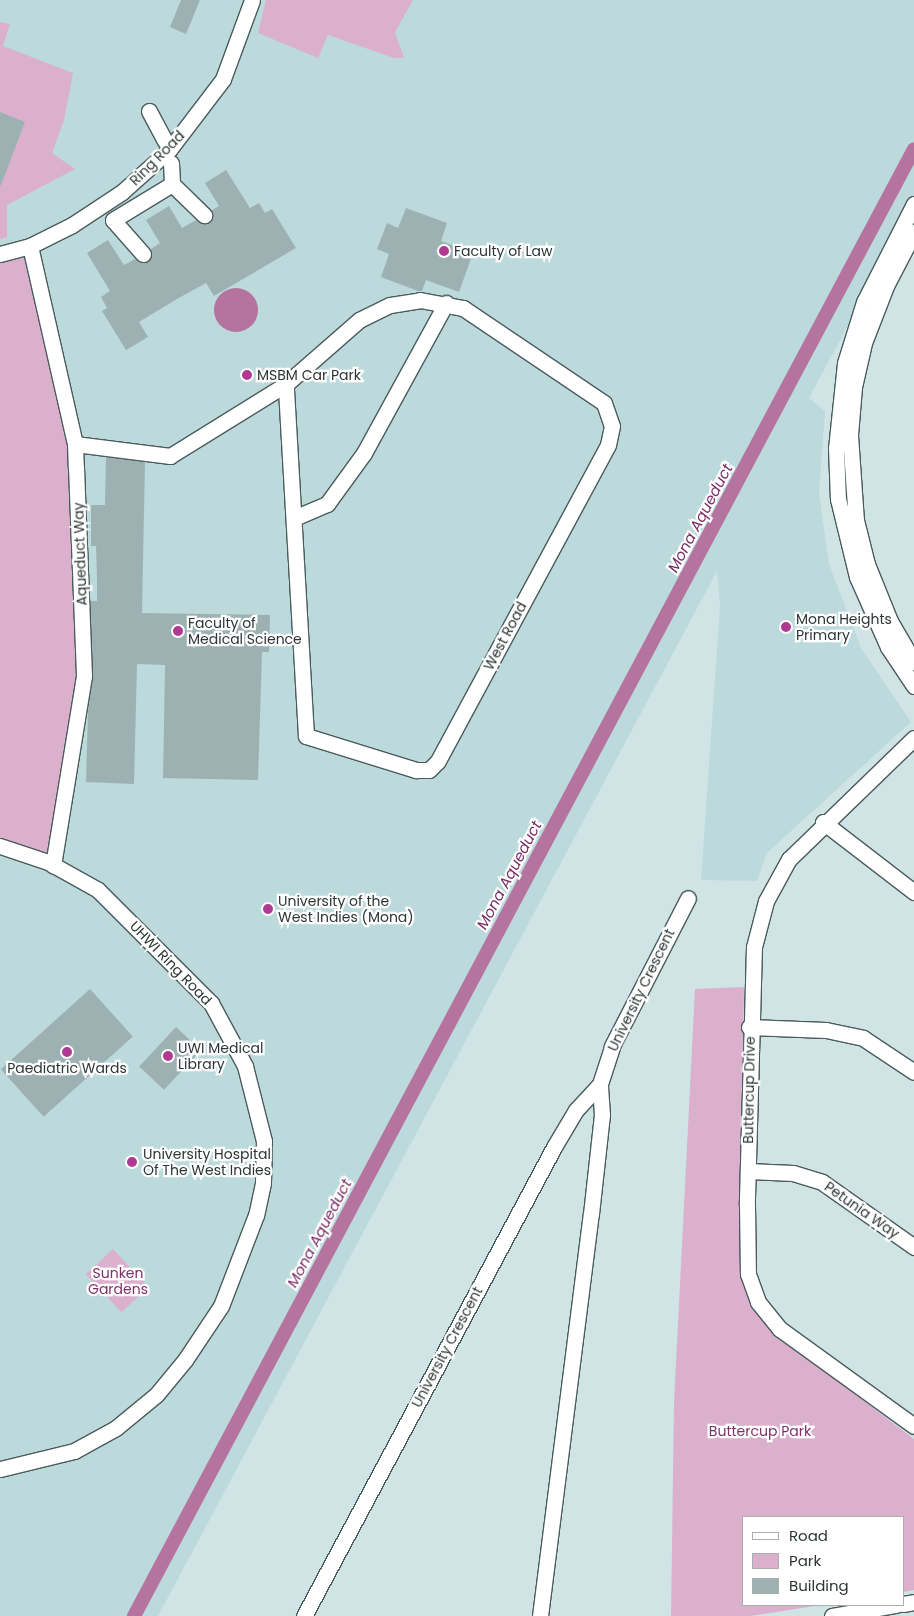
<!DOCTYPE html>
<html>
<head>
<meta charset="utf-8">
<style>
	body { margin:0 }
	#map { position:relative; width:914px; height:1616px; overflow:hidden; background:#d0e4e6; font-family:Poppins,sans-serif }
	div>[style] { position:absolute }
	.built>* { inset:0; background:#bcd9db }
	.green>* { inset:0; background:#dbb0cc; transform-origin:0 0 }
	.water>* { inset:0; background:#b573a0 }
	.round { border-radius:50% }
	.canal>* { height:14px; margin:-7px; padding:0 7px; transform-origin:7px; border-radius:7px; background:#b573a0 }
	.building>* { inset:0; background:#9eb1b2; transform-origin:0 0 }
	.roads { filter:drop-shadow(1px 0 #4a5b5c) drop-shadow(-1px 0 #4a5b5c) drop-shadow(0 1px #4a5b5c) drop-shadow(0 -1px #4a5b5c) }
	.minor>* { height:15px; margin:-7.5px; padding:0 7.5px; transform-origin:7.5px; border-radius:7.5px; background:#fff }
	.dots>* { width:14px; height:14px; translate:-50% -50%; box-sizing:border-box; border:2px solid #fff; border-radius:50% }
	span { translate:-50% -50%; white-space:nowrap; text-align:center; line-height:1.15; -webkit-text-stroke:4.5px #fff; paint-order:stroke }
	.street-label { font-size:14px; color:#2e3536 }
	.poi-label { font-size:14px; color:#2e3536 }
	.left { translate:0 -50%; text-align:left }
	.park-label { font-size:14px; color:#7f2f69 }
	.water-label { font-size:15px; color:#7b2b66; font-style:italic }
	.legend { position:absolute; left:742px; top:1516px; width:162px; height:90px; box-sizing:border-box; background:#fff; border:1px solid #abaeaf; margin:0; padding:6px 9px; list-style:none; font-size:15px; color:#2e3536 }
	.legend li { display:flex; align-items:center; gap:10px; height:25px }
	.legend b { width:25px; border:1px solid #abaeaf }
</style>
</head>
<body>
<div id="map">
	<div class="built">
		<div style="clip-path:polygon(0 0,914px 0,914px 202px,809px 398px,825px 411px,819px 494px,829px 564px,861px 648px,911px 722px,767px 853px,757px 881px,701px 880px,720px 606px,717px 571px,158px 1616px,0 1616px)"></div>
	</div>
	<div class="green">
		<div style="clip-path:polygon(266px 0,413px 0,395px 32px,404px 58px,394px 58px,328px 35px,318px 58px,258px 33px)"></div>
		<div style="clip-path:polygon(0 22px,10px 24px,3px 46px,73px 73px,64px 120px,52px 153px,75px 169px,7px 205px,7px 237px,0 239px)"></div>
		<div style="clip-path:polygon(26px 253px,71px 459px,80px 677px,49px 859px,0 840px,0 260px)"></div>
		<div style="clip-path:polygon(744px 987px,740px 1264px,745px 1287px,758px 1315px,775px 1334px,914px 1439px,914px 1590px,903px 1592px,903px 1517px,743px 1517px,743px 1605px,821px 1605px,750px 1616px,671px 1616px,674px 1402px,695px 989px)"></div>
		<div style="left:113px;top:1249px;width:52px;height:37px;rotate:47deg"></div>
	</div>
	<div class="water">
		<div class="round" style="left:214px;top:288px;width:44px;height:44px"></div>
	</div>
	<div class="canal">
		<div style="left:134px;top:1616px;width:1661px;rotate:-62deg"></div>
	</div>
	<div class="building">
		<div style="clip-path:polygon(181px 0,200px 0,186px 34px,170px 27px)"></div>
		<div style="clip-path:polygon(0 112px,25px 122px,1px 185px,0 185px)"></div>
		<div style="clip-path:polygon(226px 170px,250px 208px,259px 203px,265px 213px,272px 209px,296px 248px,214px 296px,206px 283px,177px 299px,139px 322px,148px 337px,126px 350px,102px 311px,107px 308px,101px 297px,110px 291px,87px 253px,108px 240px,124px 265px,135px 259px,140px 263px,149px 261px,151px 249px,160px 243px,146px 220px,169px 206px,182px 228px,196px 220px,202px 224px,210px 222px,212px 210px,219px 206px,205px 183px)"></div>
		<div style="clip-path:polygon(406px 208px,447px 223px,441px 241px,473px 253px,459px 292px,426px 280px,422px 291px,418px 291px,381px 277px,389px 254px,377px 249px,387px 223px,398px 228px)"></div>
		<div style="clip-path:polygon(106px 457px,145px 462px,142px 613px,270px 615px,269px 652px,262px 652px,258px 780px,163px 778px,165px 665px,137px 664px,134px 784px,86px 782px,88px 711px,93px 676px,90px 601px,97px 601px,97px 579px,96px 546px,91px 546px,91px 505px,105px 505px)"></div>
		<div style="left:90px;top:989px;width:64px;height:120px;rotate:48deg"></div>
		<div style="left:176px;top:1027px;width:34px;height:54px;rotate:43deg"></div>
	</div>
	<div class="roads">
		<div class="minor">
			<div style="left:149px;top:111px;width:34px;rotate:62deg"></div>
			<div style="left:171px;top:163px;width:21px;rotate:87deg"></div>
			<div style="left:172px;top:184px;width:45px;rotate:44.1deg"></div>
			<div style="left:914px;top:204px;width:110px;rotate:117deg"></div>
			<div style="left:864px;top:302px;width:64px;rotate:107.3deg"></div>
			<div style="left:845px;top:363px;width:85px;rotate:96deg"></div>
			<div style="left:836px;top:448px;width:51px;rotate:87.8deg"></div>
			<div style="left:838px;top:499px;width:80px;rotate:76.3deg"></div>
			<div style="left:857px;top:577px;width:77px;rotate:66.1deg"></div>
			<div style="left:888px;top:647px;width:47px;rotate:56.3deg"></div>
			<div style="left:914px;top:232px;width:61px;rotate:117.4deg"></div>
			<div style="left:886px;top:286px;width:61px;rotate:111.1deg"></div>
			<div style="left:864px;top:343px;width:45px;rotate:102.8deg"></div>
			<div style="left:854px;top:387px;width:48px;rotate:94.8deg"></div>
			<div style="left:850px;top:435px;width:85px;rotate:86deg"></div>
			<div style="left:856px;top:520px;width:45px;rotate:76deg"></div>
			<div style="left:867px;top:564px;width:61px;rotate:68deg"></div>
			<div style="left:890px;top:621px;width:48px;rotate:59.7deg"></div>
			<div style="left:30px;top:246px;width:203px;rotate:77.2deg"></div>
			<div style="left:75px;top:444px;width:23px;rotate:88deg"></div>
			<div style="left:76px;top:467px;width:209px;rotate:87.8deg"></div>
			<div style="left:84px;top:676px;width:192px;rotate:99.3deg"></div>
			<div style="left:0;top:254px;width:31px;rotate:-15deg"></div>
			<div style="left:30px;top:246px;width:47px;rotate:-26.6deg"></div>
			<div style="left:72px;top:225px;width:60px;rotate:-33.4deg"></div>
			<div style="left:122px;top:192px;width:63px;rotate:-41.8deg"></div>
			<div style="left:169px;top:150px;width:89px;rotate:-52.7deg"></div>
			<div style="left:223px;top:79px;width:84px;rotate:-69.8deg"></div>
			<div style="left:143px;top:254px;width:45px;rotate:-131.4deg"></div>
			<div style="left:113px;top:220px;width:69px;rotate:-31.4deg"></div>
			<div style="left:75px;top:444px;width:96px;rotate:7.2deg"></div>
			<div style="left:170px;top:456px;width:137px;rotate:-31.8deg"></div>
			<div style="left:286px;top:384px;width:97px;rotate:-41.2deg"></div>
			<div style="left:359px;top:320px;width:34px;rotate:-26deg"></div>
			<div style="left:390px;top:305px;width:30px;rotate:-9deg"></div>
			<div style="left:420px;top:300px;width:44px;rotate:10.5deg"></div>
			<div style="left:463px;top:308px;width:170px;rotate:34deg"></div>
			<div style="left:604px;top:403px;width:24px;rotate:71deg"></div>
			<div style="left:612px;top:426px;width:19px;rotate:102deg"></div>
			<div style="left:608px;top:445px;width:360px;rotate:118.3deg"></div>
			<div style="left:437px;top:762px;width:11px;rotate:135deg"></div>
			<div style="left:429px;top:770px;width:13px;rotate:180deg"></div>
			<div style="left:416px;top:770px;width:115px;rotate:-162.8deg"></div>
			<div style="left:306px;top:736px;width:353px;rotate:-93.3deg"></div>
			<div style="left:294px;top:518px;width:36px;rotate:-23deg"></div>
			<div style="left:327px;top:504px;width:63px;rotate:-54deg"></div>
			<div style="left:364px;top:453px;width:171px;rotate:-61.3deg"></div>
			<div style="left:914px;top:738px;width:174px;rotate:135.9deg"></div>
			<div style="left:789px;top:859px;width:48px;rotate:118.7deg"></div>
			<div style="left:766px;top:901px;width:48px;rotate:104.6deg"></div>
			<div style="left:754px;top:947px;width:258px;rotate:91.6deg"></div>
			<div style="left:747px;top:1205px;width:69px;rotate:89.2deg"></div>
			<div style="left:748px;top:1274px;width:30px;rotate:70deg"></div>
			<div style="left:758px;top:1302px;width:35px;rotate:51deg"></div>
			<div style="left:780px;top:1329px;width:165px;rotate:35.9deg"></div>
			<div style="left:823px;top:822px;width:115px;rotate:37.6deg"></div>
			<div style="left:0;top:846px;width:51px;rotate:18.4deg"></div>
			<div style="left:48px;top:862px;width:57px;rotate:29.2deg"></div>
			<div style="left:98px;top:890px;width:160px;rotate:45deg"></div>
			<div style="left:211px;top:1003px;width:72px;rotate:61.6deg"></div>
			<div style="left:245px;top:1066px;width:77px;rotate:75.8deg"></div>
			<div style="left:264px;top:1141px;width:42px;rotate:91.4deg"></div>
			<div style="left:263px;top:1183px;width:33px;rotate:102deg"></div>
			<div style="left:256px;top:1215px;width:97px;rotate:111deg"></div>
			<div style="left:221px;top:1306px;width:65px;rotate:123.7deg"></div>
			<div style="left:185px;top:1360px;width:45px;rotate:129.6deg"></div>
			<div style="left:156px;top:1395px;width:52px;rotate:140.5deg"></div>
			<div style="left:116px;top:1428px;width:48px;rotate:151.3deg"></div>
			<div style="left:74px;top:1451px;width:76px;rotate:166.3deg"></div>
			<div style="left:749px;top:1027px;width:77px;rotate:2.2deg"></div>
			<div style="left:826px;top:1030px;width:38px;rotate:12deg"></div>
			<div style="left:863px;top:1038px;width:61px;rotate:33.7deg"></div>
			<div style="left:748px;top:1171px;width:45px;rotate:2.5deg"></div>
			<div style="left:793px;top:1173px;width:30px;rotate:17deg"></div>
			<div style="left:822px;top:1182px;width:113px;rotate:35.2deg"></div>
			<div style="left:903px;top:1604px;width:11px;rotate:-10deg"></div>
			<div style="left:304px;top:1616px;width:531px;rotate:-61.94deg"></div>
			<div style="left:554px;top:1147px;width:43px;rotate:-59.3deg"></div>
			<div style="left:576px;top:1110px;width:35px;rotate:-47deg"></div>
			<div style="left:540px;top:1616px;width:405px;rotate:-82.8deg"></div>
			<div style="left:591px;top:1214px;width:100px;rotate:-83.7deg"></div>
			<div style="left:602px;top:1115px;width:31px;rotate:-94deg"></div>
			<div style="left:600px;top:1084px;width:40px;rotate:-72deg"></div>
			<div style="left:612px;top:1046px;width:166px;rotate:-62.8deg"></div>
			<div style="left:832px;top:1616px;width:65px;rotate:-9.8deg"></div>
		</div>
	</div>
	<div class="dots">
		<div style="left:444px;top:251px;background:#b03a91"></div>
		<div style="left:247px;top:375px;background:#b03a91"></div>
		<div style="left:786px;top:627px;background:#b03a91"></div>
		<div style="left:178px;top:631px;background:#b03a91"></div>
		<div style="left:268px;top:909px;background:#b03a91"></div>
		<div style="left:67px;top:1052px;background:#b03a91"></div>
		<div style="left:168px;top:1056px;background:#b03a91"></div>
		<div style="left:132px;top:1162px;background:#b03a91"></div>
	</div>
	<div class="street-label">
		<span style="left:157px;top:158px;rotate:-45deg">Ring Road</span>
		<span style="left:80px;top:554px;rotate:-92deg">Aqueduct Way</span>
		<span style="left:505px;top:636px;rotate:-62deg">West Road</span>
		<span style="left:171px;top:963px;rotate:46deg">UHWI Ring Road</span>
		<span style="left:641px;top:990px;rotate:-64deg">University Crescent</span>
		<span style="left:749px;top:1090px;rotate:-89deg">Buttercup Drive</span>
		<span style="left:862px;top:1210px;rotate:35deg">Petunia Way</span>
		<span style="left:447px;top:1347px;rotate:-62deg">University Crescent</span>
	</div>
	<div class="poi-label">
		<span class="left" style="left:454px;top:251px">Faculty of Law</span>
		<span class="left" style="left:257px;top:375px">MSBM Car Park</span>
		<span class="left" style="left:796px;top:627px">Mona Heights<br>Primary</span>
		<span class="left" style="left:188px;top:631px">Faculty of<br>Medical Science</span>
		<span class="left" style="left:278px;top:909px">University of the<br>West Indies (Mona)</span>
		<span class="left" style="left:178px;top:1056px">UWI Medical<br>Library</span>
		<span style="left:67px;top:1068px">Paediatric Wards</span>
		<span class="left" style="left:143px;top:1162px">University Hospital<br>Of The West Indies</span>
	</div>
	<div class="park-label">
		<span style="left:118px;top:1281px">Sunken<br>Gardens</span>
		<span style="left:760px;top:1431px">Buttercup Park</span>
	</div>
	<div class="water-label">
		<span style="left:700px;top:518px;rotate:-62deg">Mona Aqueduct</span>
		<span style="left:509px;top:875px;rotate:-62deg">Mona Aqueduct</span>
		<span style="left:319px;top:1233px;rotate:-62deg">Mona Aqueduct</span>
	</div>
	<ul class="legend">
	<li><b style="height:6px;background:#fff"></b>Road</li>
	<li><b style="height:14px;background:#dbb0cc"></b>Park</li>
	<li><b style="height:14px;background:#9eb1b2"></b>Building</li>
	</ul>
</div>
</body>
</html>
